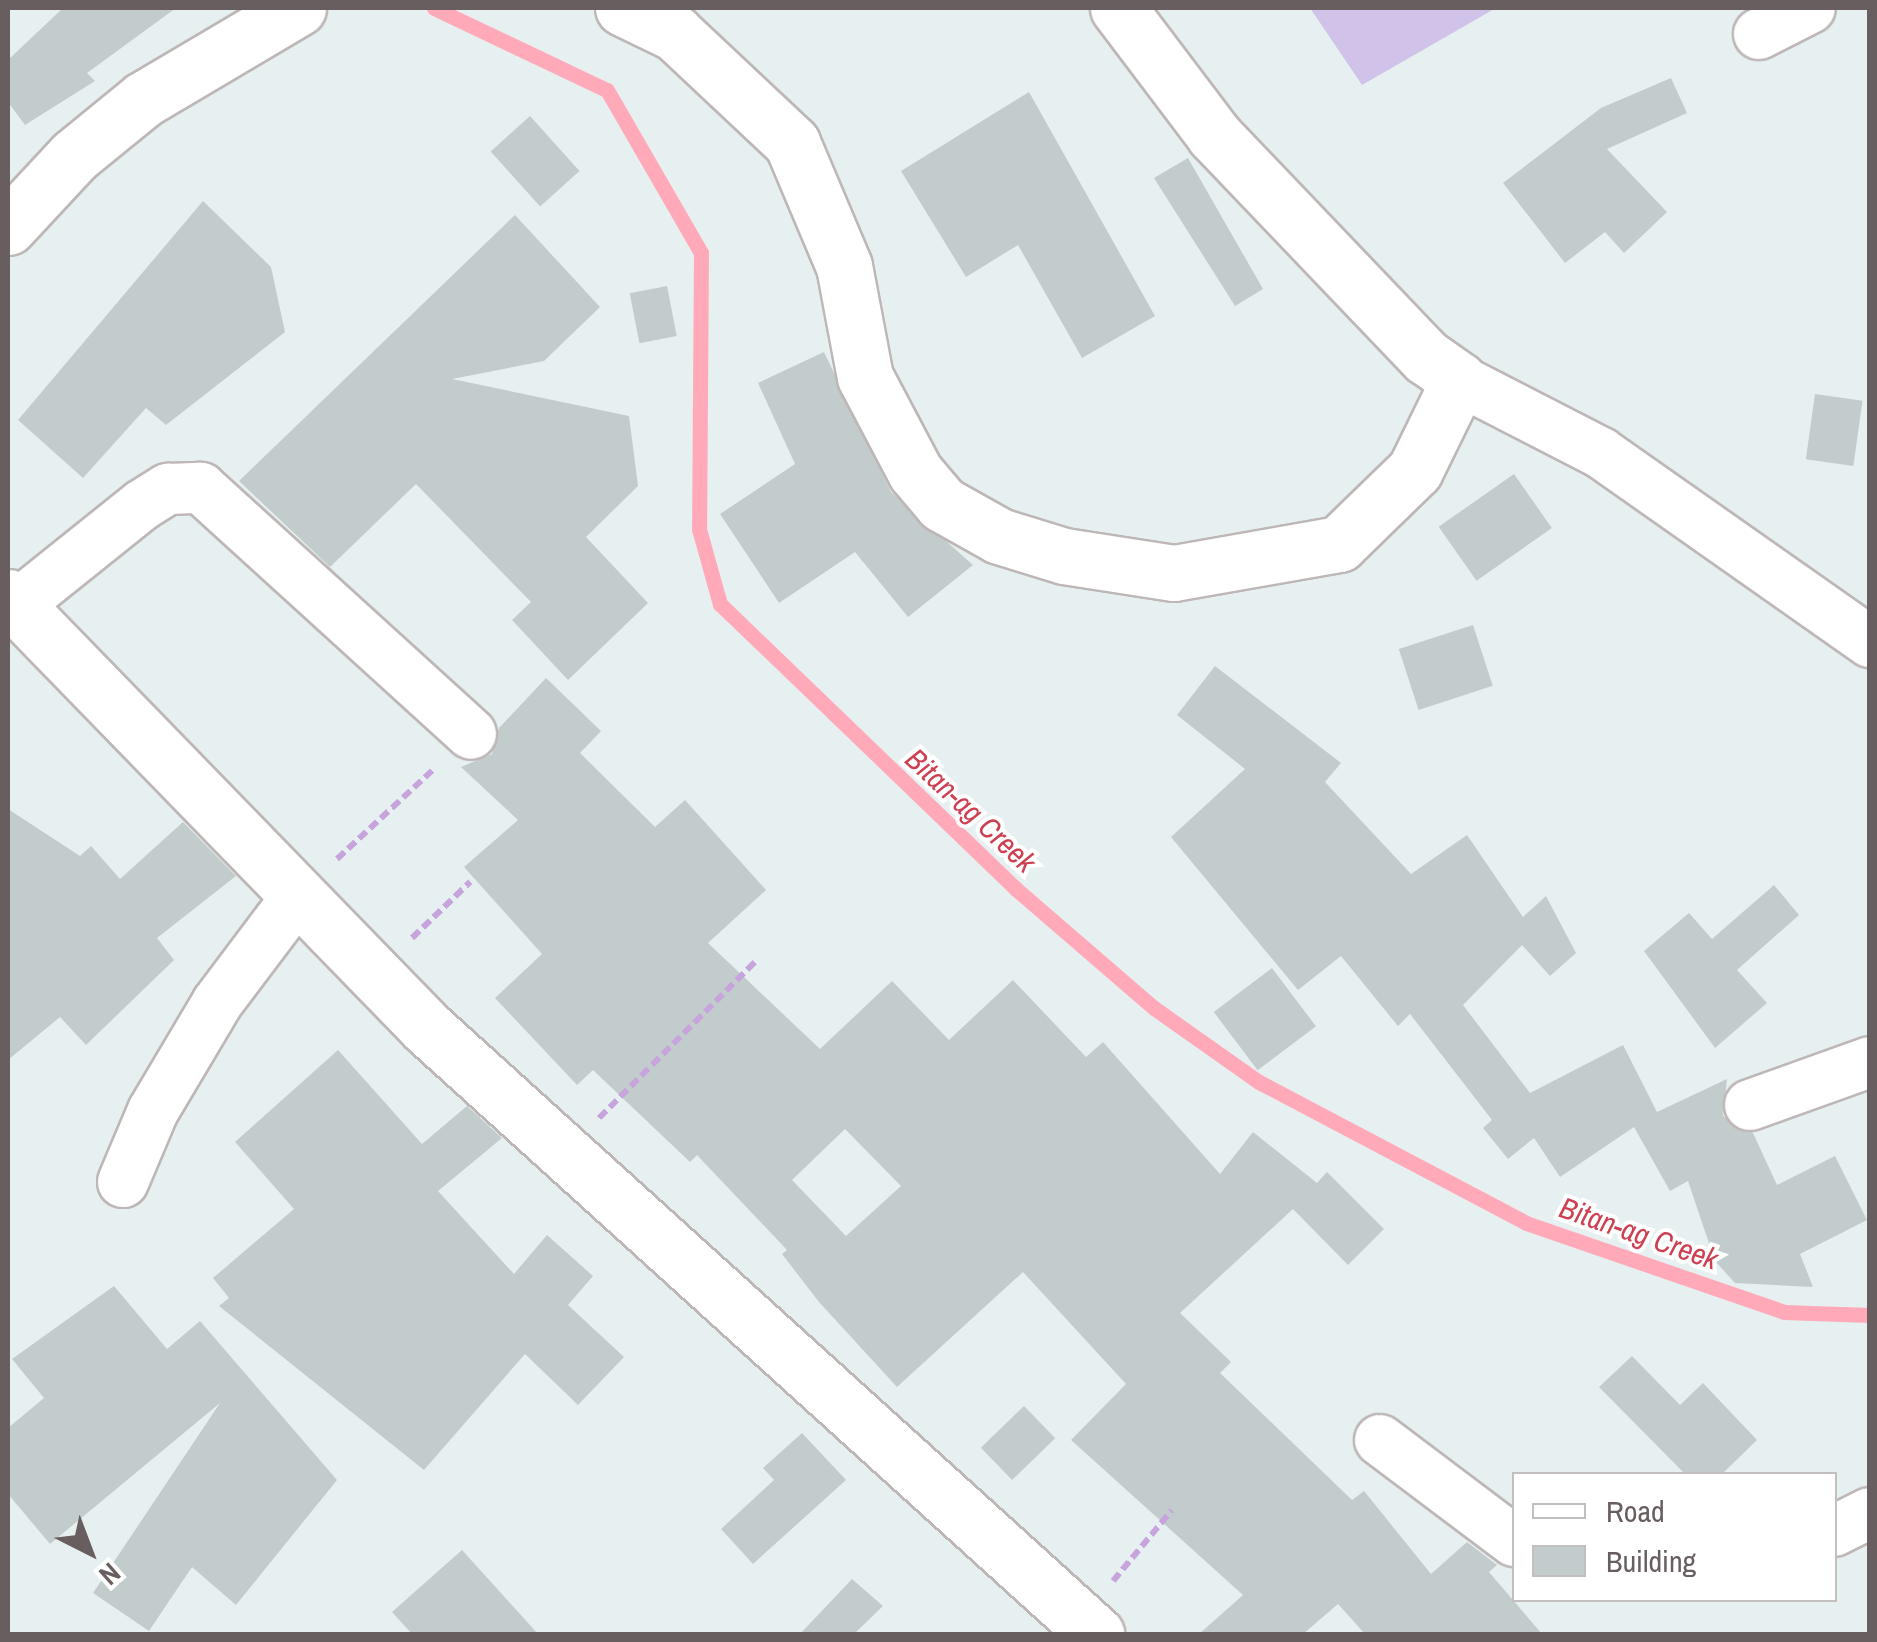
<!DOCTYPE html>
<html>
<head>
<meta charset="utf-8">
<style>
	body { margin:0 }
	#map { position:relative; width:1877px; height:1642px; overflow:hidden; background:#e7f0f1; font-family:"Archivo Narrow",sans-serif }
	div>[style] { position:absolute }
	.green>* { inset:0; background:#d1c2ea }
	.stream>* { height:15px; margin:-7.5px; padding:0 7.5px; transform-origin:7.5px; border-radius:7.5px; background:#ffa9b9 }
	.building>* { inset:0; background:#c3cccc; transform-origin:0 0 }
	.path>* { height:6px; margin-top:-3px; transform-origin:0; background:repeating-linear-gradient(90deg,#c8a4dd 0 10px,transparent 0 15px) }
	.roads { filter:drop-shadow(2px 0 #beb7b7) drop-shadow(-2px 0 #beb7b7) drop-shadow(0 2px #beb7b7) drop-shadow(0 -2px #beb7b7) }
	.minor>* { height:50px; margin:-25px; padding:0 25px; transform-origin:25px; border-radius:25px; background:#fff }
	.secondary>* { height:55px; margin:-27.5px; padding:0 27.5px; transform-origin:27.5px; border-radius:27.5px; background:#fff }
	span { translate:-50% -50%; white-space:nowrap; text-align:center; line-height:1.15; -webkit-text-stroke:8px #fff; paint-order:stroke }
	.water-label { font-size:30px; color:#ce4051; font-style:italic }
	.frame { position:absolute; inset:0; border:10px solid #685e5f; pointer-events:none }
	.legend { position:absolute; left:1512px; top:1472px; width:325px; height:130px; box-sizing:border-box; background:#fff; border:2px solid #c3bfbf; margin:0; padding:12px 18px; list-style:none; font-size:30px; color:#685e5f }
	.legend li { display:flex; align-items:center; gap:20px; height:50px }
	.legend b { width:50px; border:2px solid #c3bfbf }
	.north { position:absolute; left:40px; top:1502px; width:100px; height:100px; -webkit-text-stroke:8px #fff; paint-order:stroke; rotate:138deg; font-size:28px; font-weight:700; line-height:40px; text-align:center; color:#685e5f }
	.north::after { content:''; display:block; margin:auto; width:35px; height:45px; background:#685e5f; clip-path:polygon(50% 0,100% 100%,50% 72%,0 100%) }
</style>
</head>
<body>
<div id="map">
	<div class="green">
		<div style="clip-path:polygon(1310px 8px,1496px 8px,1362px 85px)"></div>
	</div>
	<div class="stream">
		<div style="left:434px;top:8px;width:191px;rotate:25.4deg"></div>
		<div style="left:607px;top:90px;width:188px;rotate:60deg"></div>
		<div style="left:701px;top:253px;width:276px;rotate:90.4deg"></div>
		<div style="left:699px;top:529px;width:78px;rotate:74.4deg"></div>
		<div style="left:720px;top:604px;width:411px;rotate:43.9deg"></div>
		<div style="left:1016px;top:889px;width:182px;rotate:40.8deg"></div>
		<div style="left:1154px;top:1008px;width:128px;rotate:35.2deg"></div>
		<div style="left:1259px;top:1082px;width:302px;rotate:27.8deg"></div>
		<div style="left:1526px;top:1223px;width:273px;rotate:19deg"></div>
		<div style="left:1784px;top:1312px;width:86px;rotate:2deg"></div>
	</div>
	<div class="building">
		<div style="clip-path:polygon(63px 8px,176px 8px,87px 73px,95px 81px,25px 125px,8px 102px,8px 60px)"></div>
		<div style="clip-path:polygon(1671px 78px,1687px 113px,1607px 149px,1667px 212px,1624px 253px,1605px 232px,1565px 263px,1503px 183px,1601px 108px)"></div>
		<div style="clip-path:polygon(1029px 92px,1155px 316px,1082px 358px,1018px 245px,966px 277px,901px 171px)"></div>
		<div style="left:530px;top:116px;width:74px;height:53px;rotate:48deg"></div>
		<div style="clip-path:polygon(1188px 158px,1263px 289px,1235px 306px,1154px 178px)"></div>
		<div style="clip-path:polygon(203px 201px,271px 267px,285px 332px,166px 425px,146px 408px,83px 478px,18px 420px)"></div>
		<div style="clip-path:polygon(515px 215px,600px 307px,544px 361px,452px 379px,629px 416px,638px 486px,586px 537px,648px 603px,568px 680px,512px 620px,531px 602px,416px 484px,330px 567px,239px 481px)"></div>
		<div style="left:667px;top:286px;width:51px;height:38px;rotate:79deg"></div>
		<div style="clip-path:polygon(824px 352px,891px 492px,973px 565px,908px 617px,855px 552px,779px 603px,720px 514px,795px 464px,758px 383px)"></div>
		<div style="left:1815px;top:394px;width:48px;height:66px;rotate:8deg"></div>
		<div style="left:1514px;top:474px;width:66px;height:92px;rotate:55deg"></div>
		<div style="left:1473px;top:625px;width:64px;height:78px;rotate:72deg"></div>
		<div style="clip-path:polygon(1215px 666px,1341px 763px,1325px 782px,1411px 874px,1467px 835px,1523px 917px,1546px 896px,1576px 953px,1550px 976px,1522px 945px,1463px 1005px,1530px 1093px,1623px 1045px,1657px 1112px,1727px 1079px,1723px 1116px,1753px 1133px,1777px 1185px,1835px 1156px,1867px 1220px,1800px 1254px,1813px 1287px,1735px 1283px,1715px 1261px,1688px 1181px,1670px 1191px,1634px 1127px,1560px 1177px,1534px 1138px,1508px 1159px,1483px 1128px,1492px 1120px,1410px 1014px,1398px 1026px,1341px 956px,1298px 990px,1171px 837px,1245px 769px,1177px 715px)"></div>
		<div style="clip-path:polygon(evenodd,546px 678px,601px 731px,580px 753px,655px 827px,685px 800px,766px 890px,708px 943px,820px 1049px,892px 981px,949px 1040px,1013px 980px,1086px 1057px,1103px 1042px,1220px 1174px,1253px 1132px,1317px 1183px,1327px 1172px,1384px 1229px,1348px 1265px,1293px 1209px,1180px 1313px,1231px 1362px,1220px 1373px,1352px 1500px,1364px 1491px,1431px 1574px,1467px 1542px,1497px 1565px,1489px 1572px,1542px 1634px,1365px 1634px,1338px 1604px,1303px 1634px,1199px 1634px,1243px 1595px,1071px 1440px,1126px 1384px,1023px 1272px,897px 1387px,819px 1302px,782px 1254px,787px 1250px,697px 1155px,690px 1162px,593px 1070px,577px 1085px,495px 998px,542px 954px,464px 867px,518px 820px,461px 767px,492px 754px,499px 728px,546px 678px,845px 1129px,901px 1186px,846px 1236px,792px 1180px,845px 1129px)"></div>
		<div style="clip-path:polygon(8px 809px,80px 856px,91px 846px,120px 879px,183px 822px,236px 876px,157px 938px,174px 960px,86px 1045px,60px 1017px,8px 1060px)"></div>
		<div style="clip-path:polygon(1774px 885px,1799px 915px,1737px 970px,1767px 1003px,1715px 1048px,1644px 951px,1689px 913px,1712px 939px)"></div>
		<div style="left:1272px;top:968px;width:73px;height:73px;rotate:53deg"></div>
		<div style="clip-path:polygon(338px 1050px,422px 1144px,467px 1106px,502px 1138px,438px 1191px,514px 1274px,547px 1235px,593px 1276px,568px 1305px,624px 1357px,578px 1405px,525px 1354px,424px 1470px,219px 1306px,229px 1298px,213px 1278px,294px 1209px,235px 1142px)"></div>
		<div style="clip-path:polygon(114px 1286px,167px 1349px,200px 1321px,337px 1480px,236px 1605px,192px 1567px,149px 1631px,93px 1593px,220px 1403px,50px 1544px,8px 1494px,8px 1428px,44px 1398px,12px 1359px)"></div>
		<div style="clip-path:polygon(1632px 1356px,1680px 1405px,1703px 1383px,1757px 1440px,1722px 1474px,1685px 1474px,1599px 1387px)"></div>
		<div style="left:1024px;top:1406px;width:45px;height:60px;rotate:46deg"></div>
		<div style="clip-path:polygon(802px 1433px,846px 1480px,753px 1564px,721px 1529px,774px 1480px,763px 1468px)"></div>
		<div style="clip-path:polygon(462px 1550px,538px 1634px,412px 1634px,392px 1612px)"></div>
		<div style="clip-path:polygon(852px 1579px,883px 1606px,854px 1634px,800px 1634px)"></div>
	</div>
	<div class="path">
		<div style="left:337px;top:859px;width:132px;rotate:-42.9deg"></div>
		<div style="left:412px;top:938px;width:81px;rotate:-44deg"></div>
		<div style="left:599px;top:1118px;width:221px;rotate:-45deg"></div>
		<div style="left:1113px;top:1581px;width:92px;rotate:-50.3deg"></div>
	</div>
	<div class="roads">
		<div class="minor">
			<div style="left:1759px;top:34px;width:57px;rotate:-27deg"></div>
			<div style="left:1459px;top:380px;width:160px;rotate:27.2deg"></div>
			<div style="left:1601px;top:453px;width:329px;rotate:35.1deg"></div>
			<div style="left:16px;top:606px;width:161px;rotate:-38.7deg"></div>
			<div style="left:142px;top:505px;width:31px;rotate:-32deg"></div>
			<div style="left:168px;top:489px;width:33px;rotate:-2deg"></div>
			<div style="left:201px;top:488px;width:365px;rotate:42.3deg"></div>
			<div style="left:1750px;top:1105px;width:127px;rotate:-19.7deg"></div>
			<div style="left:123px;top:1182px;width:77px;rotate:-67.1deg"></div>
			<div style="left:153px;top:1111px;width:126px;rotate:-59.3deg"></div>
			<div style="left:217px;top:1003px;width:131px;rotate:-53deg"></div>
			<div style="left:1380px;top:1440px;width:168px;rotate:37deg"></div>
			<div style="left:1834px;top:1531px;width:40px;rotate:-26.6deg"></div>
		</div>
		<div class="secondary">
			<div style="left:623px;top:8px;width:58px;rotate:25.7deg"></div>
			<div style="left:675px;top:33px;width:161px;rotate:43.2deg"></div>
			<div style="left:792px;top:143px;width:134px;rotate:67.1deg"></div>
			<div style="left:844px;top:266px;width:113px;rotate:79.3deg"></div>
			<div style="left:865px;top:377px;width:107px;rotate:62.2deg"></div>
			<div style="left:915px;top:472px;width:42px;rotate:49.8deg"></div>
			<div style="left:942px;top:504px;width:65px;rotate:29.3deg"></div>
			<div style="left:999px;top:536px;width:68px;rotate:17.1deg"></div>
			<div style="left:1064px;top:556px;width:111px;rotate:8.8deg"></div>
			<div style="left:1174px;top:573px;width:168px;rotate:-10deg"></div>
			<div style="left:1339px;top:544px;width:106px;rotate:-44.2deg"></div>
			<div style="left:1415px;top:470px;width:100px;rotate:-63.9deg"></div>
			<div style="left:1459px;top:380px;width:40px;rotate:-145.1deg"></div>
			<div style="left:1426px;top:357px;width:307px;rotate:-133.7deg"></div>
			<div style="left:1214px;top:135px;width:159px;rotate:-127.1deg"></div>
			<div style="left:8px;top:227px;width:97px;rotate:-47.1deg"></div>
			<div style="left:74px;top:156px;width:90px;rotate:-39.2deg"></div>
			<div style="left:144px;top:99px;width:179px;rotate:-30.6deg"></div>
			<div style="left:8px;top:597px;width:601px;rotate:45.81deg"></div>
			<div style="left:427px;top:1028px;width:903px;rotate:42.17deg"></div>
		</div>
	</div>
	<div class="water-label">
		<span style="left:971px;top:810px;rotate:43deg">Bitan-ag Creek</span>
		<span style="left:1639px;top:1233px;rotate:19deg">Bitan-ag Creek</span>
	</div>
	<div class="frame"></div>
	<ul class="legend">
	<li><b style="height:12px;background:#fff"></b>Road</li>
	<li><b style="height:28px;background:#c3cccc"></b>Building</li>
	</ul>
	<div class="north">N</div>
</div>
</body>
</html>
